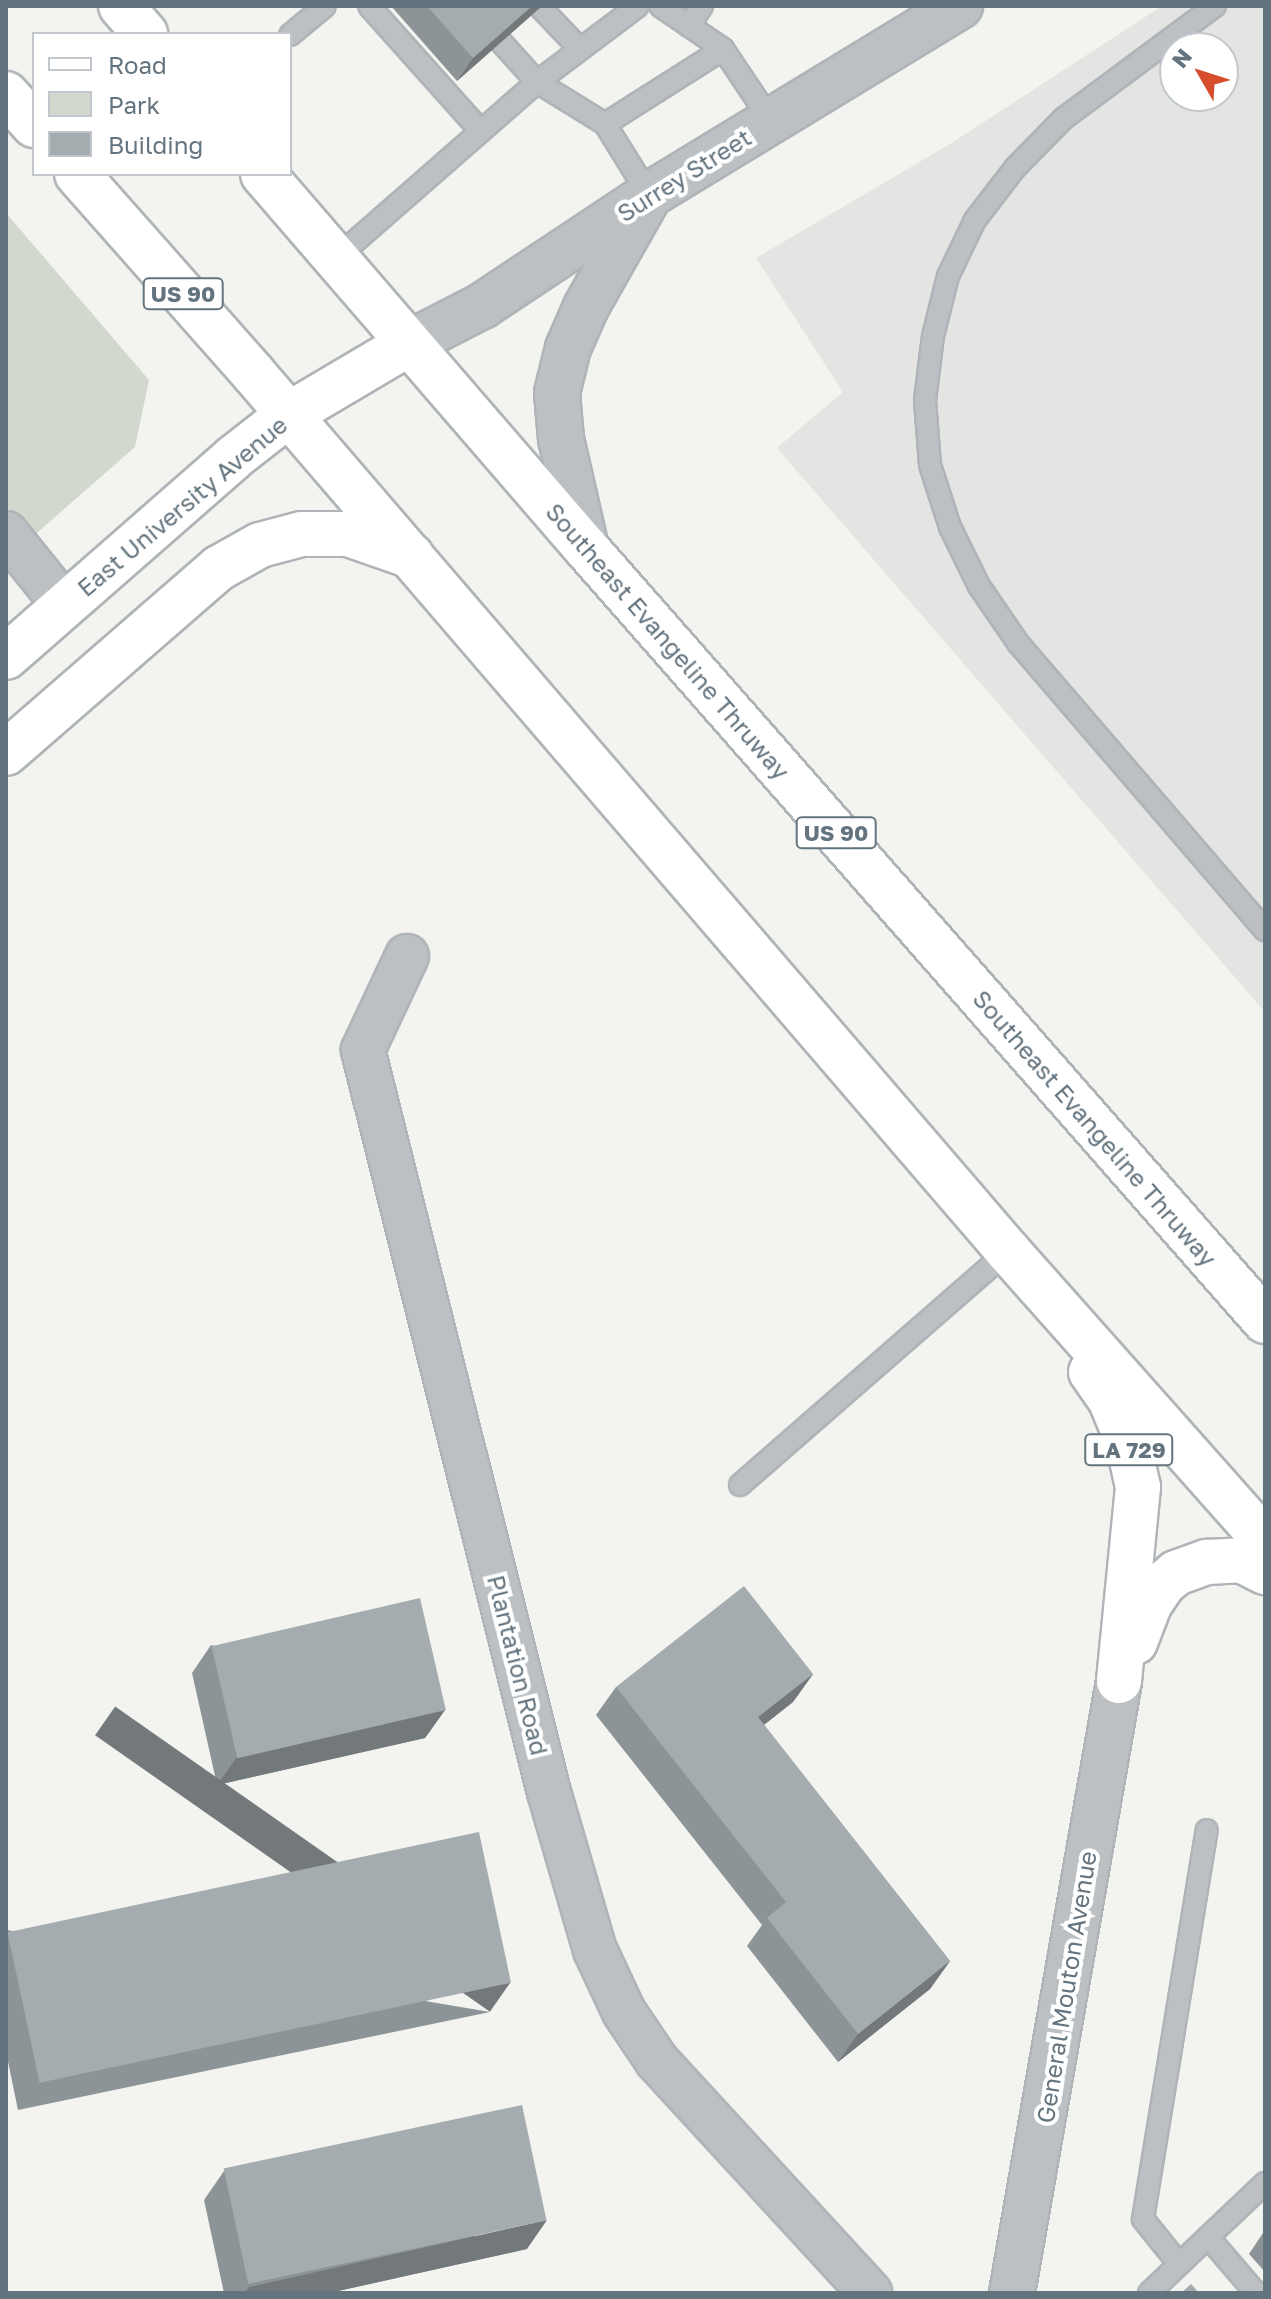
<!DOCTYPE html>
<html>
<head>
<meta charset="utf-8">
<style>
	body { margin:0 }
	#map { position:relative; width:1271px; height:2299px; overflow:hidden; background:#f3f3ef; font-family:"Golos Text",sans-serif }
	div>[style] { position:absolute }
	.built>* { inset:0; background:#e4e5e3 }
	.green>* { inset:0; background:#d3d8cf }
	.roads { filter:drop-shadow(2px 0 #afb4b8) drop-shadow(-2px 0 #afb4b8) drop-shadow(0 2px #afb4b8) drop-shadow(0 -2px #afb4b8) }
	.service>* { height:20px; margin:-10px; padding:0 10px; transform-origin:10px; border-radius:10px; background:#bcc0c3 }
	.minor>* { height:42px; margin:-21px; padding:0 21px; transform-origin:21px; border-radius:21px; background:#bcc0c3 }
	.tertiary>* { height:44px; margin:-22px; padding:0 22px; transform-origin:22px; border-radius:22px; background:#bcc0c3 }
	.secondary>* { height:44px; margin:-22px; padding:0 22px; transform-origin:22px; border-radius:22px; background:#fff }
	.trunk>* { height:44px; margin:-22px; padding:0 22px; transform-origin:22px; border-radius:22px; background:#fff }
	.wall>* { inset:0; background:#8d9497 }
	.shaded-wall>* { inset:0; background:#73787b; transform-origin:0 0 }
	.building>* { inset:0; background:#a4acb0; transform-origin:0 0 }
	span { translate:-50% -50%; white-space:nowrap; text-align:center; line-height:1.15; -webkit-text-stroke:8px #fff; paint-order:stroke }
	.shield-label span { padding:2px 6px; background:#fff; border:2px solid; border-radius:6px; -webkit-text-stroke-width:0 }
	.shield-label { font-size:22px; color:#64747f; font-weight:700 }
	.street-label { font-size:24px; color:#64747f }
	.frame { position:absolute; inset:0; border:8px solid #64747f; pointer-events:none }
	.legend { position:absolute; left:32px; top:32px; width:260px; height:144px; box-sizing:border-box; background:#fff; border:2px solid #c1c7cc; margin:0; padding:10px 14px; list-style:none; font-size:24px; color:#64747f }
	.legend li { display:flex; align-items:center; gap:16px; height:40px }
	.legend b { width:40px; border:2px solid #c1c7cc }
	.north { position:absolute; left:1159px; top:32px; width:80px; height:80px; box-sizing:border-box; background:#fff; border:2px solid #c1c7cc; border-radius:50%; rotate:309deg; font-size:22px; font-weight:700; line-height:32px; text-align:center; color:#64747f }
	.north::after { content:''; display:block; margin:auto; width:28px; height:36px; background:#d74e2c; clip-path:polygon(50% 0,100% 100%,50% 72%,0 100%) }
</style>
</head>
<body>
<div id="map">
	<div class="built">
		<div style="clip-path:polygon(evenodd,1162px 6px,1265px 6px,1265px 1012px,777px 448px,843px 392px,756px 258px,950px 144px,1162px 6px,1175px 48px,1223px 48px,1223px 96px,1175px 96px,1175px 48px)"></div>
	</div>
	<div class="green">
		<div style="clip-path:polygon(6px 213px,149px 380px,135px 447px,6px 560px)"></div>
	</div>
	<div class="roads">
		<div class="service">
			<div style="left:369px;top:6px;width:166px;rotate:48.2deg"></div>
			<div style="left:660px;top:6px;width:76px;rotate:34.3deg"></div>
			<div style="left:723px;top:49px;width:87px;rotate:56.3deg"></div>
			<div style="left:1215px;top:6px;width:189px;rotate:143.4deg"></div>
			<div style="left:1063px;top:119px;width:69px;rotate:134.4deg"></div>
			<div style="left:1015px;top:168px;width:66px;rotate:127.6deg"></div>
			<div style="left:975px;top:220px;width:62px;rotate:115.7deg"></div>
			<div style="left:948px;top:276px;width:62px;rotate:104deg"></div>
			<div style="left:933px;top:336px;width:64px;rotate:97.1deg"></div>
			<div style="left:925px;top:400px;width:65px;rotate:85.6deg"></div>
			<div style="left:930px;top:465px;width:65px;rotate:72.1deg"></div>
			<div style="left:950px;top:527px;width:66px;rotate:63.8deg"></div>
			<div style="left:979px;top:586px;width:69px;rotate:55.6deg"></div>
			<div style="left:1018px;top:643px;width:379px;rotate:49.3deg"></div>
			<div style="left:540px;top:7px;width:57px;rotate:46.4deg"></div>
			<div style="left:689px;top:26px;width:24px;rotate:-57deg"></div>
			<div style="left:290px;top:35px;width:45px;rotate:-39.6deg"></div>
			<div style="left:501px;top:42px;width:54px;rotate:48deg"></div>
			<div style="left:537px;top:82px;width:80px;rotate:31.7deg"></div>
			<div style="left:605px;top:124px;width:84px;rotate:58.2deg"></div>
			<div style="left:605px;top:124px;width:140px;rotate:-32.4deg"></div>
			<div style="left:335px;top:259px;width:269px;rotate:-41.2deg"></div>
			<div style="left:537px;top:82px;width:126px;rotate:-37deg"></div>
			<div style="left:740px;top:1485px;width:356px;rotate:-41.1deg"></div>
			<div style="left:1208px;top:2237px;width:74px;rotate:49.4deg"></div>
			<div style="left:1179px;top:2264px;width:58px;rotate:-128.7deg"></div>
			<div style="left:1143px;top:2219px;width:394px;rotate:-80.7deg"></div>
			<div style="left:1149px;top:2293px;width:160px;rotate:-43.5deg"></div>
		</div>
		<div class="minor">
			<div style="left:6px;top:533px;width:94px;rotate:51.1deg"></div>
			<div style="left:407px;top:956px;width:104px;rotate:115.1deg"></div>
			<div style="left:363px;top:1050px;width:765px;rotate:75.93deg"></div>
			<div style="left:549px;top:1792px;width:165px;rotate:73.8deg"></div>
			<div style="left:595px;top:1950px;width:68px;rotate:64.9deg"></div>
			<div style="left:624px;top:2012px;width:59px;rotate:56deg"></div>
			<div style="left:657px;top:2061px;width:315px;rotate:47.4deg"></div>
		</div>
		<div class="tertiary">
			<div style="left:408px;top:344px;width:83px;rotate:-27.2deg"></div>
			<div style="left:482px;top:306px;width:201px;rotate:-33.6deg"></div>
			<div style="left:649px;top:195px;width:364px;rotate:-31.3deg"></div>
			<div style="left:586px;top:548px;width:112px;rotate:-102.9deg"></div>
			<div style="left:561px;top:439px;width:46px;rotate:-95deg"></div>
			<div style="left:557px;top:393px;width:46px;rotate:-76.3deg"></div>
			<div style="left:568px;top:348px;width:45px;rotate:-66.3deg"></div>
			<div style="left:586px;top:307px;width:124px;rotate:-60.5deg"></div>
			<div style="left:1012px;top:2293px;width:621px;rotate:-80.08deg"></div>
		</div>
		<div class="secondary">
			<div style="left:6px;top:657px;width:302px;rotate:-41.2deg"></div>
			<div style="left:233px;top:458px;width:70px;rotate:-38deg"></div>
			<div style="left:288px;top:415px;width:139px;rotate:-30.6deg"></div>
			<div style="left:6px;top:753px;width:282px;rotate:-41deg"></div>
			<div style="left:219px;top:568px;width:47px;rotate:-29.3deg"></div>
			<div style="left:260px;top:545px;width:42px;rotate:-15deg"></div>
			<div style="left:301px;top:534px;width:47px"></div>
			<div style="left:348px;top:534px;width:67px;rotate:19.2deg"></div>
		</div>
		<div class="trunk">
			<div style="left:121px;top:6px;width:37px;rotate:49deg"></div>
			<div style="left:6px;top:94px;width:42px;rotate:47.9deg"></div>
			<div style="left:77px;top:174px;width:266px;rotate:48.5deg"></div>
			<div style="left:253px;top:373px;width:1158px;rotate:49.31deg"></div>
			<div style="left:1008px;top:1251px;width:387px;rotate:48.4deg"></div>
			<div style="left:263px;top:174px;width:494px;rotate:49.2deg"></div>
			<div style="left:586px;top:548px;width:1029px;rotate:48.7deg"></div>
			<div style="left:1091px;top:1372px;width:35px;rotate:55deg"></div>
			<div style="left:1111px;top:1401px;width:44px;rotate:67.5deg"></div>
			<div style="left:1128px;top:1442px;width:46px;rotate:77.5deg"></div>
			<div style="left:1138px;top:1487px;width:195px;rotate:95.6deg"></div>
			<div style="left:1135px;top:1642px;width:40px;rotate:-69deg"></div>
			<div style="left:1149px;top:1605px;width:25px;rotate:-56deg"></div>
			<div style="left:1163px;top:1584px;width:17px;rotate:-40deg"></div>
			<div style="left:1176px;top:1573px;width:33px;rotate:-20deg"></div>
			<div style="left:1207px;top:1562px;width:34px;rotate:-3deg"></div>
			<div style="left:1241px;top:1560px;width:27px;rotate:27deg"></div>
		</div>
	</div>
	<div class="wall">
		<div style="clip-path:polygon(391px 6px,542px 6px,457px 81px)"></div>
		<div style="clip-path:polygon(211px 1645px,445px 1710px,425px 1738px,217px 1785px,192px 1673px)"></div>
		<div style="clip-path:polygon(813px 1674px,793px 1702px,764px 1725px,950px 1961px,930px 1989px,838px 2062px,747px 1946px,762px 1925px,596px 1715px,616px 1687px)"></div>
		<div style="clip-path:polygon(7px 1930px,490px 2012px,18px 2110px,6px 2052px)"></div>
		<div style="clip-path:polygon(224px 2171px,527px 2249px,329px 2293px,224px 2293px,204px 2200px)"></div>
		<div style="clip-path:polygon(1265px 2230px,1265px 2272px,1249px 2254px)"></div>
	</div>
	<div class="shaded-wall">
		<div style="clip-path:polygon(532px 6px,542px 6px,457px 81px,473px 58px)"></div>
		<div style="clip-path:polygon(813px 1674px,793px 1702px,738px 1745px,758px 1717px)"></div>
		<div style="clip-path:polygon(445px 1710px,425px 1738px,217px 1785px,237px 1757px)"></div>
		<div style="clip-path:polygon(950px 1961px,930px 1989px,838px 2062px,858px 2034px)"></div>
		<div style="left:510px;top:1983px;width:35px;height:482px;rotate:125deg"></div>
		<div style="clip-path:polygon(547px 2220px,527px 2249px,329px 2293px,245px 2293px,249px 2287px)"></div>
	</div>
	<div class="building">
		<div style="clip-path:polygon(427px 6px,532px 6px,473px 58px)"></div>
		<div style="clip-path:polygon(744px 1586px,813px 1674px,758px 1717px,950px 1961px,858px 2034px,767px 1918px,786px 1902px,616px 1687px)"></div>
		<div style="left:420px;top:1598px;width:115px;height:214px;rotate:77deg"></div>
		<div style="left:479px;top:1832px;width:154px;height:482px;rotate:78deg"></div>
		<div style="left:522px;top:2105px;width:118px;height:305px;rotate:78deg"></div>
		<div style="clip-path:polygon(1191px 2284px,1199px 2293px,1181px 2293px)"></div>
	</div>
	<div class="shield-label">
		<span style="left:183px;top:294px">US 90</span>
		<span style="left:836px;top:833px">US 90</span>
		<span style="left:1129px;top:1450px">LA 729</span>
	</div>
	<div class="street-label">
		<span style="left:684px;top:175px;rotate:-32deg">Surrey Street</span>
		<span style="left:182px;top:506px;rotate:-40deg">East University Avenue</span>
		<span style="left:668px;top:641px;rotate:49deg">Southeast Evangeline Thruway</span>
		<span style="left:1095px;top:1128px;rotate:49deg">Southeast Evangeline Thruway</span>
		<span style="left:518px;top:1665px;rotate:76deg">Plantation Road</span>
		<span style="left:1066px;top:1987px;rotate:-81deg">General Mouton Avenue</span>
	</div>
	<div class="frame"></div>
	<ul class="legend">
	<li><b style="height:10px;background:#fff"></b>Road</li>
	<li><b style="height:22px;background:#d3d8cf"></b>Park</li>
	<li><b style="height:22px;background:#a4acb0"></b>Building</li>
	</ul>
	<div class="north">N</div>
</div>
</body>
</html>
